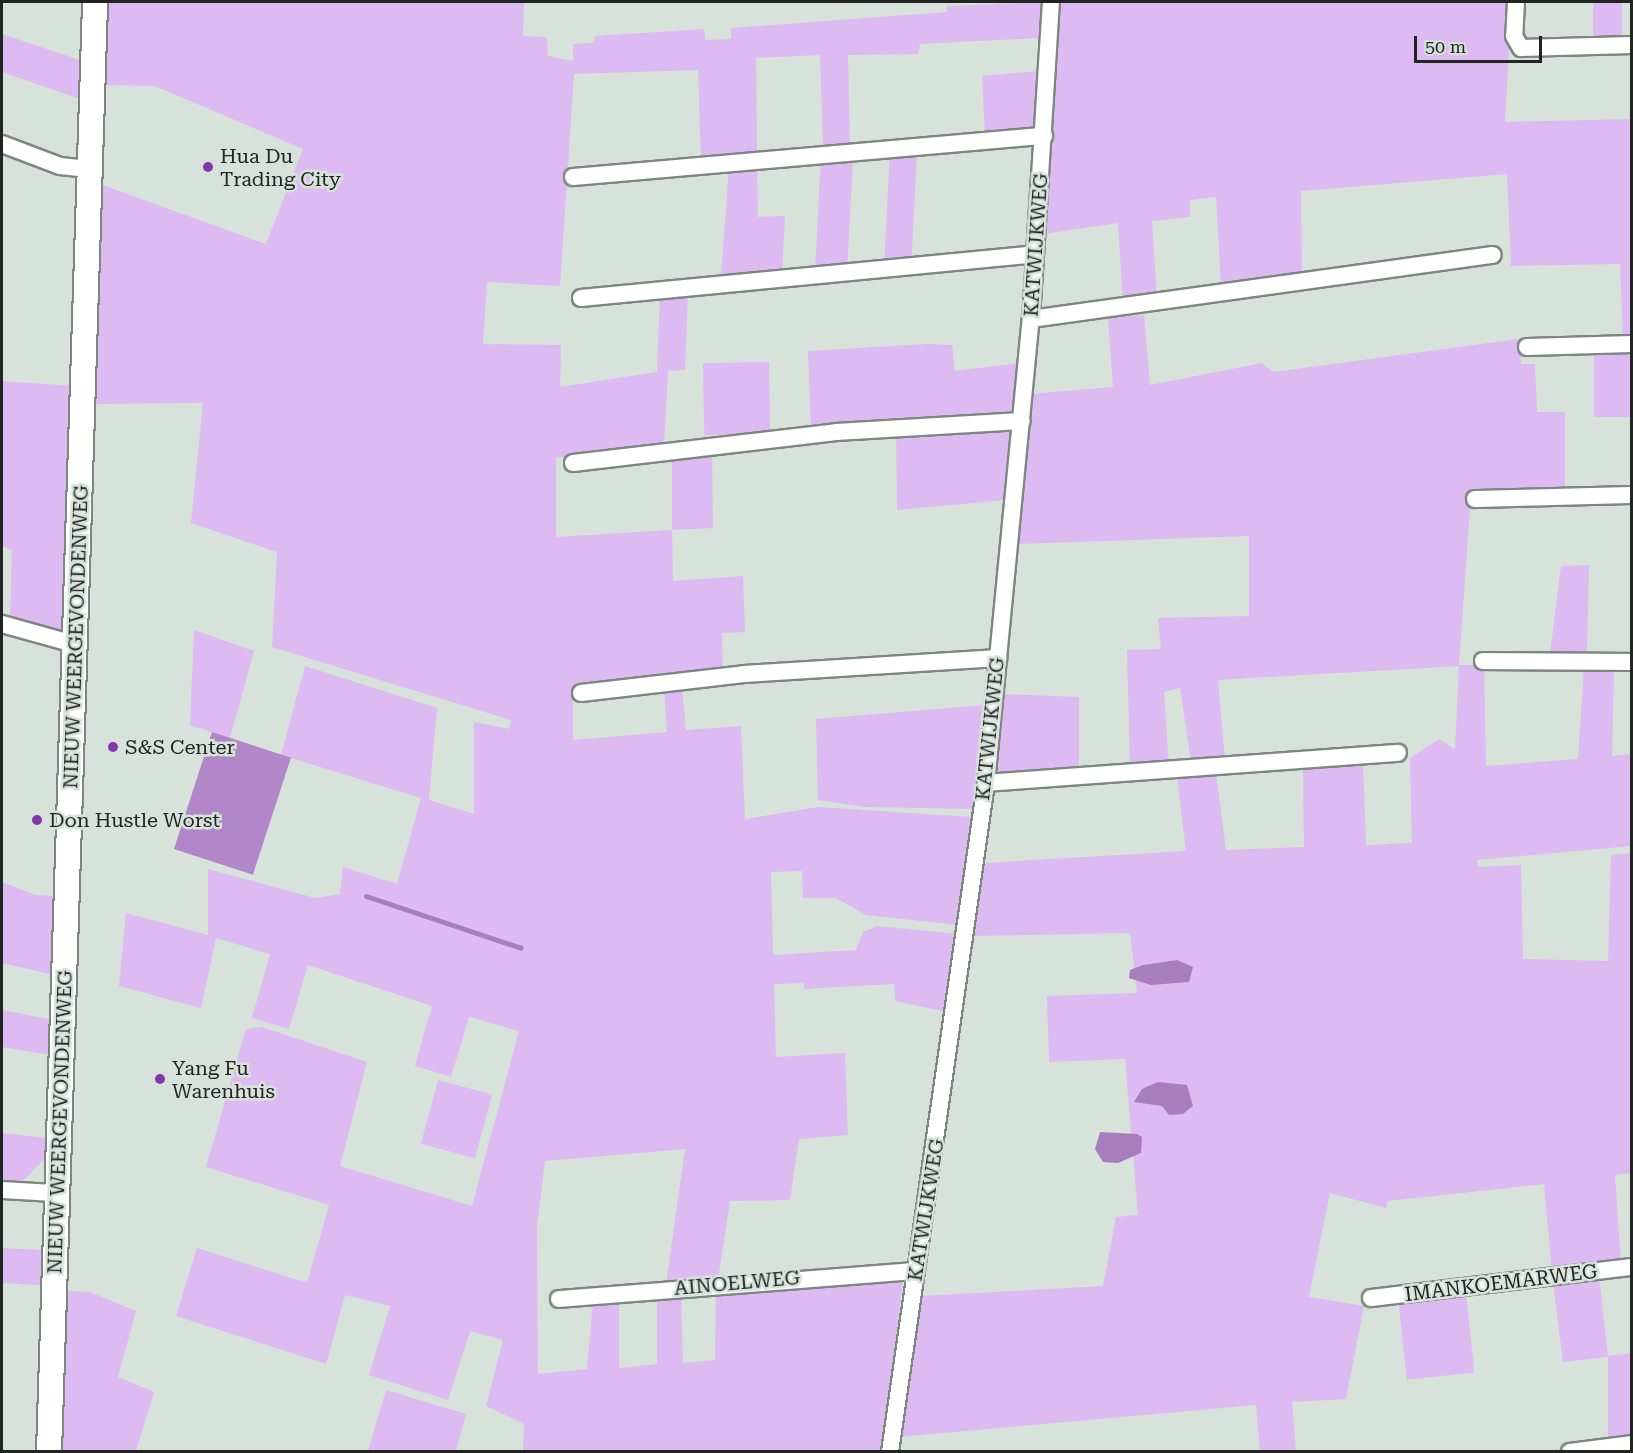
<!DOCTYPE html>
<html>
<head>
<meta charset="utf-8">
<style>
	body { margin:0 }
	#map { position:relative; width:1633px; height:1453px; overflow:hidden; background:#d6e2da; font-family:"Roboto Serif",serif }
	div>[style] { position:absolute }
	.green>* { inset:0; background:#debaf3; transform-origin:0 0 }
	.forest>* { inset:0; background:#b187c9; transform-origin:0 0 }
	.water>* { inset:0; background:#a77dbe }
	.stream>* { height:5px; margin:-2.5px; padding:0 2.5px; transform-origin:2.5px; border-radius:2.5px; background:#a77dbe }
	.roads { filter:drop-shadow(2px 0 #7c8780) drop-shadow(-2px 0 #7c8780) drop-shadow(0 2px #7c8780) drop-shadow(0 -2px #7c8780) }
	.street>* { height:16px; margin:-8px; padding:0 8px; transform-origin:8px; border-radius:8px; background:#fff }
	.secondary>* { height:24px; margin:-12px; padding:0 12px; transform-origin:12px; border-radius:12px; background:#fff }
	.dots>* { width:16px; height:16px; translate:-50% -50%; box-sizing:border-box; border:3px solid #d6e2da; border-radius:50% }
	span { translate:-50% -50%; white-space:nowrap; text-align:center; line-height:1.15; -webkit-text-stroke:5px #d6e2da; paint-order:stroke }
	.poi-label { font-size:20px; color:#202522 }
	.left { translate:0 -50%; text-align:left }
	.street-label { font-size:20px; color:#202522 }
	.frame { position:absolute; inset:0; border:3px solid #202522; pointer-events:none }
	.scale { position:absolute; left:1414px; top:36px; width:128px; height:27px; box-sizing:border-box; border:3px solid #202522; border-top:0; padding-left:8px; font-size:18px; line-height:21px; white-space:nowrap; color:#202522; -webkit-text-stroke:4px #d6e2da; paint-order:stroke }
</style>
</head>
<body>
<div id="map">
	<div class="green">
		<div style="clip-path:polygon(104px 2px,524px 2px,523px 36px,547px 37px,548px 56px,573px 61px,573px 44px,594px 43px,595px 36px,704px 29px,705px 40px,731px 39px,731px 28px,947px 12px,947px 6px,1042px 2px,1039px 38px,920px 44px,918px 54px,848px 55px,850px 146px,823px 148px,820px 55px,756px 58px,757px 156px,701px 161px,698px 70px,574px 74px,560px 286px,487px 282px,483px 344px,561px 345px,560px 387px,657px 372px,660px 295px,688px 293px,685px 370px,668px 371px,664px 445px,556px 458px,556px 537px,672px 530px,672px 458px,712px 453px,713px 528px,672px 530px,673px 581px,743px 576px,745px 632px,722px 633px,723px 677px,573px 691px,573px 740px,667px 732px,664px 690px,682px 689px,686px 730px,741px 726px,745px 819px,818px 807px,973px 817px,958px 925px,866px 915px,836px 898px,803px 898px,802px 871px,771px 872px,773px 955px,856px 950px,863px 932px,877px 926px,957px 934px,947px 1012px,895px 1001px,894px 984px,804px 989px,804px 983px,774px 984px,776px 1057px,845px 1053px,848px 1135px,799px 1139px,790px 1200px,730px 1201px,718px 1280px,666px 1284px,685px 1149px,545px 1161px,537px 1226px,538px 1374px,587px 1369px,593px 1302px,619px 1300px,619px 1368px,657px 1364px,657px 1295px,681px 1293px,683px 1363px,715px 1360px,716px 1288px,903px 1279px,883px 1451px,523px 1451px,524px 1424px,486px 1406px,503px 1340px,470px 1331px,448px 1400px,369px 1375px,390px 1306px,345px 1295px,326px 1364px,176px 1316px,197px 1248px,307px 1283px,329px 1205px,206px 1167px,246px 1029px,262px 1027px,367px 1062px,340px 1166px,472px 1206px,519px 1031px,469px 1017px,451px 1077px,415px 1066px,432px 1006px,308px 965px,289px 1029px,252px 1018px,270px 954px,216px 938px,201px 1008px,119px 986px,126px 913px,208px 935px,208px 869px,315px 898px,340px 894px,343px 867px,397px 884px,421px 798px,281px 755px,305px 666px,437px 708px,429px 800px,474px 814px,474px 722px,509px 729px,511px 720px,272px 647px,277px 552px,191px 523px,203px 403px,93px 404px,97px 183px,266px 244px,303px 149px,155px 86px,102px 85px)"></div>
		<div style="clip-path:polygon(1059px 2px,1512px 2px,1505px 122px,1631px 119px,1631px 339px,1623px 339px,1620px 264px,1511px 266px,1507px 174px,1301px 191px,1302px 275px,1221px 285px,1216px 197px,1190px 200px,1190px 217px,1152px 221px,1157px 300px,1123px 303px,1118px 223px,1044px 234px)"></div>
		<div style="left:1593px;top:2px;width:29px;height:40px"></div>
		<div style="clip-path:polygon(2px 34px,80px 60px,80px 99px,2px 72px)"></div>
		<div style="clip-path:polygon(1039px 71px,1035px 130px,985px 135px,982px 76px)"></div>
		<div style="left:917px;top:153px;width:107px;height:27px;rotate:93deg"></div>
		<div style="left:853px;top:158px;width:109px;height:32px;rotate:93deg"></div>
		<div style="clip-path:polygon(757px 165px,758px 217px,785px 216px,782px 272px,721px 277px,729px 167px)"></div>
		<div style="clip-path:polygon(1144px 315px,1150px 385px,1262px 363px,1273px 372px,1519px 339px,1521px 364px,1535px 364px,1537px 412px,1565px 412px,1565px 493px,1471px 494px,1459px 665px,1484px 665px,1486px 766px,1578px 759px,1584px 667px,1614px 668px,1612px 756px,1631px 754px,1631px 846px,1477px 860px,1478px 867px,1521px 865px,1523px 959px,1608px 961px,1611px 855px,1631px 853px,1631px 1173px,1615px 1175px,1621px 1263px,1552px 1272px,1544px 1184px,1388px 1201px,1386px 1208px,1330px 1193px,1309px 1297px,1364px 1306px,1346px 1399px,1292px 1402px,1296px 1451px,1260px 1451px,1256px 1405px,899px 1437px,920px 1296px,1103px 1286px,1116px 1217px,1138px 1215px,1125px 1059px,1049px 1062px,1047px 996px,1137px 993px,1130px 933px,973px 936px,984px 863px,1186px 851px,1177px 776px,1216px 772px,1226px 850px,1304px 847px,1303px 766px,1363px 763px,1366px 845px,1412px 843px,1410px 758px,1439px 739px,1455px 749px,1459px 666px,1218px 680px,1225px 760px,1191px 762px,1180px 688px,1164px 692px,1169px 766px,1130px 769px,1127px 650px,1161px 649px,1158px 618px,1249px 616px,1249px 536px,1019px 544px,1031px 394px,1113px 387px,1108px 318px)"></div>
		<div style="clip-path:polygon(926px 344px,952px 345px,955px 371px,1019px 363px,1013px 412px,811px 429px,808px 351px)"></div>
		<div style="left:1631px;top:350px;width:67px;height:37px;rotate:90deg"></div>
		<div style="left:769px;top:362px;width:72px;height:66px;rotate:89deg"></div>
		<div style="clip-path:polygon(2px 381px,74px 386px,61px 633px,10px 621px,12px 550px,2px 546px)"></div>
		<div style="clip-path:polygon(1013px 428px,1005px 500px,897px 510px,896px 432px)"></div>
		<div style="clip-path:polygon(1589px 565px,1587px 654px,1550px 654px,1561px 566px)"></div>
		<div style="clip-path:polygon(194px 630px,254px 651px,230px 738px,190px 725px)"></div>
		<div style="clip-path:polygon(1001px 694px,1079px 697px,1079px 771px,995px 776px)"></div>
		<div style="clip-path:polygon(986px 705px,975px 809px,864px 807px,818px 800px,816px 719px)"></div>
		<div style="clip-path:polygon(2px 882px,35px 895px,56px 896px,54px 975px,2px 963px)"></div>
		<div style="clip-path:polygon(2px 1010px,54px 1020px,51px 1055px,2px 1047px)"></div>
		<div style="left:438px;top:1080px;width:56px;height:66px;rotate:15deg"></div>
		<div style="clip-path:polygon(2px 1133px,47px 1138px,45px 1158px,19px 1185px,2px 1186px)"></div>
		<div style="left:2px;top:1248px;width:40px;height:35px;rotate:3deg"></div>
		<div style="clip-path:polygon(1599px 1277px,1608px 1356px,1631px 1353px,1631px 1437px,1608px 1439px,1608px 1357px,1563px 1362px,1553px 1282px)"></div>
		<div style="clip-path:polygon(64px 1291px,90px 1292px,136px 1311px,118px 1377px,154px 1392px,136px 1451px,59px 1452px)"></div>
		<div style="left:1466px;top:1293px;width:80px;height:68px;rotate:84deg"></div>
		<div style="clip-path:polygon(386px 1390px,466px 1414px,456px 1451px,368px 1451px)"></div>
	</div>
	<div class="forest">
		<div style="left:212px;top:732px;width:83px;height:123px;rotate:18deg"></div>
	</div>
	<div class="water">
		<div style="clip-path:polygon(1177px 960px,1193px 967px,1189px 982px,1151px 985px,1129px 978px,1130px 970px,1143px 965px)"></div>
		<div style="clip-path:polygon(1158px 1082px,1187px 1085px,1193px 1106px,1183px 1114px,1169px 1115px,1162px 1106px,1134px 1102px,1142px 1089px)"></div>
		<div style="clip-path:polygon(1100px 1132px,1137px 1134px,1142px 1137px,1141px 1153px,1118px 1163px,1103px 1162px,1095px 1149px)"></div>
	</div>
	<div class="stream">
		<div style="left:366px;top:896px;width:163px;rotate:18.5deg"></div>
	</div>
	<div class="roads">
		<div class="street">
			<div style="left:1516px;top:2px;width:34px;rotate:93deg"></div>
			<div style="left:1514px;top:36px;width:14px;rotate:60deg"></div>
			<div style="left:1521px;top:48px;width:111px;rotate:-1.5deg"></div>
			<div style="left:2px;top:144px;width:62px;rotate:20.8deg"></div>
			<div style="left:60px;top:166px;width:29px;rotate:6deg"></div>
			<div style="left:573px;top:177px;width:473px;rotate:-5deg"></div>
			<div style="left:581px;top:298px;width:456px;rotate:-5.5deg"></div>
			<div style="left:1031px;top:319px;width:466px;rotate:-7.9deg"></div>
			<div style="left:1527px;top:347px;width:105px;rotate:-1.6deg"></div>
			<div style="left:573px;top:463px;width:265px;rotate:-6.7deg"></div>
			<div style="left:836px;top:432px;width:186px;rotate:-3.4deg"></div>
			<div style="left:1475px;top:499px;width:157px;rotate:-1.5deg"></div>
			<div style="left:2px;top:624px;width:75px;rotate:15.5deg"></div>
			<div style="left:1483px;top:661px;width:149px;rotate:0.4deg"></div>
			<div style="left:581px;top:693px;width:164px;rotate:-6.6deg"></div>
			<div style="left:744px;top:674px;width:255px;rotate:-3.6deg"></div>
			<div style="left:986px;top:783px;width:413px;rotate:-4.2deg"></div>
			<div style="left:2px;top:1190px;width:52px;rotate:3.3deg"></div>
			<div style="left:1371px;top:1298px;width:263px;rotate:-6.8deg"></div>
			<div style="left:559px;top:1299px;width:358px;rotate:-4.5deg"></div>
			<div style="left:890px;top:1452px;width:676px;rotate:-81.83deg"></div>
			<div style="left:986px;top:783px;width:466px;rotate:-84.5deg"></div>
			<div style="left:1031px;top:319px;width:318px;rotate:-86.4deg"></div>
			<div style="left:1570px;top:1452px;width:63px;rotate:-7.4deg"></div>
		</div>
		<div class="secondary">
			<div style="left:49px;top:1452px;width:1451px;rotate:-88.18deg"></div>
		</div>
	</div>
	<div class="dots">
		<div style="left:208px;top:167px;background:#8336a7"></div>
		<div style="left:113px;top:747px;background:#8336a7"></div>
		<div style="left:37px;top:820px;background:#8336a7"></div>
		<div style="left:160px;top:1079px;background:#8336a7"></div>
	</div>
	<div class="poi-label">
		<span class="left" style="left:220px;top:168px">Hua Du<br>Trading City</span>
		<span class="left" style="left:125px;top:747px">S&amp;S Center</span>
		<span class="left" style="left:49px;top:820px">Don Hustle Worst</span>
		<span class="left" style="left:172px;top:1080px">Yang Fu<br>Warenhuis</span>
	</div>
	<div class="street-label">
		<span style="left:1036px;top:245px;rotate:-86deg">KATWIJKWEG</span>
		<span style="left:76px;top:637px;rotate:-88deg">NIEUW WEERGEVONDENWEG</span>
		<span style="left:990px;top:729px;rotate:-84deg">KATWIJKWEG</span>
		<span style="left:60px;top:1122px;rotate:-88deg">NIEUW WEERGEVONDENWEG</span>
		<span style="left:926px;top:1210px;rotate:-81deg">KATWIJKWEG</span>
		<span style="left:737px;top:1283px;rotate:-5deg">AINOELWEG</span>
		<span style="left:1501px;top:1283px;rotate:-7deg">IMANKOEMARWEG</span>
	</div>
	<div class="frame"></div>
	<div class="scale">50 m</div>
</div>
</body>
</html>
